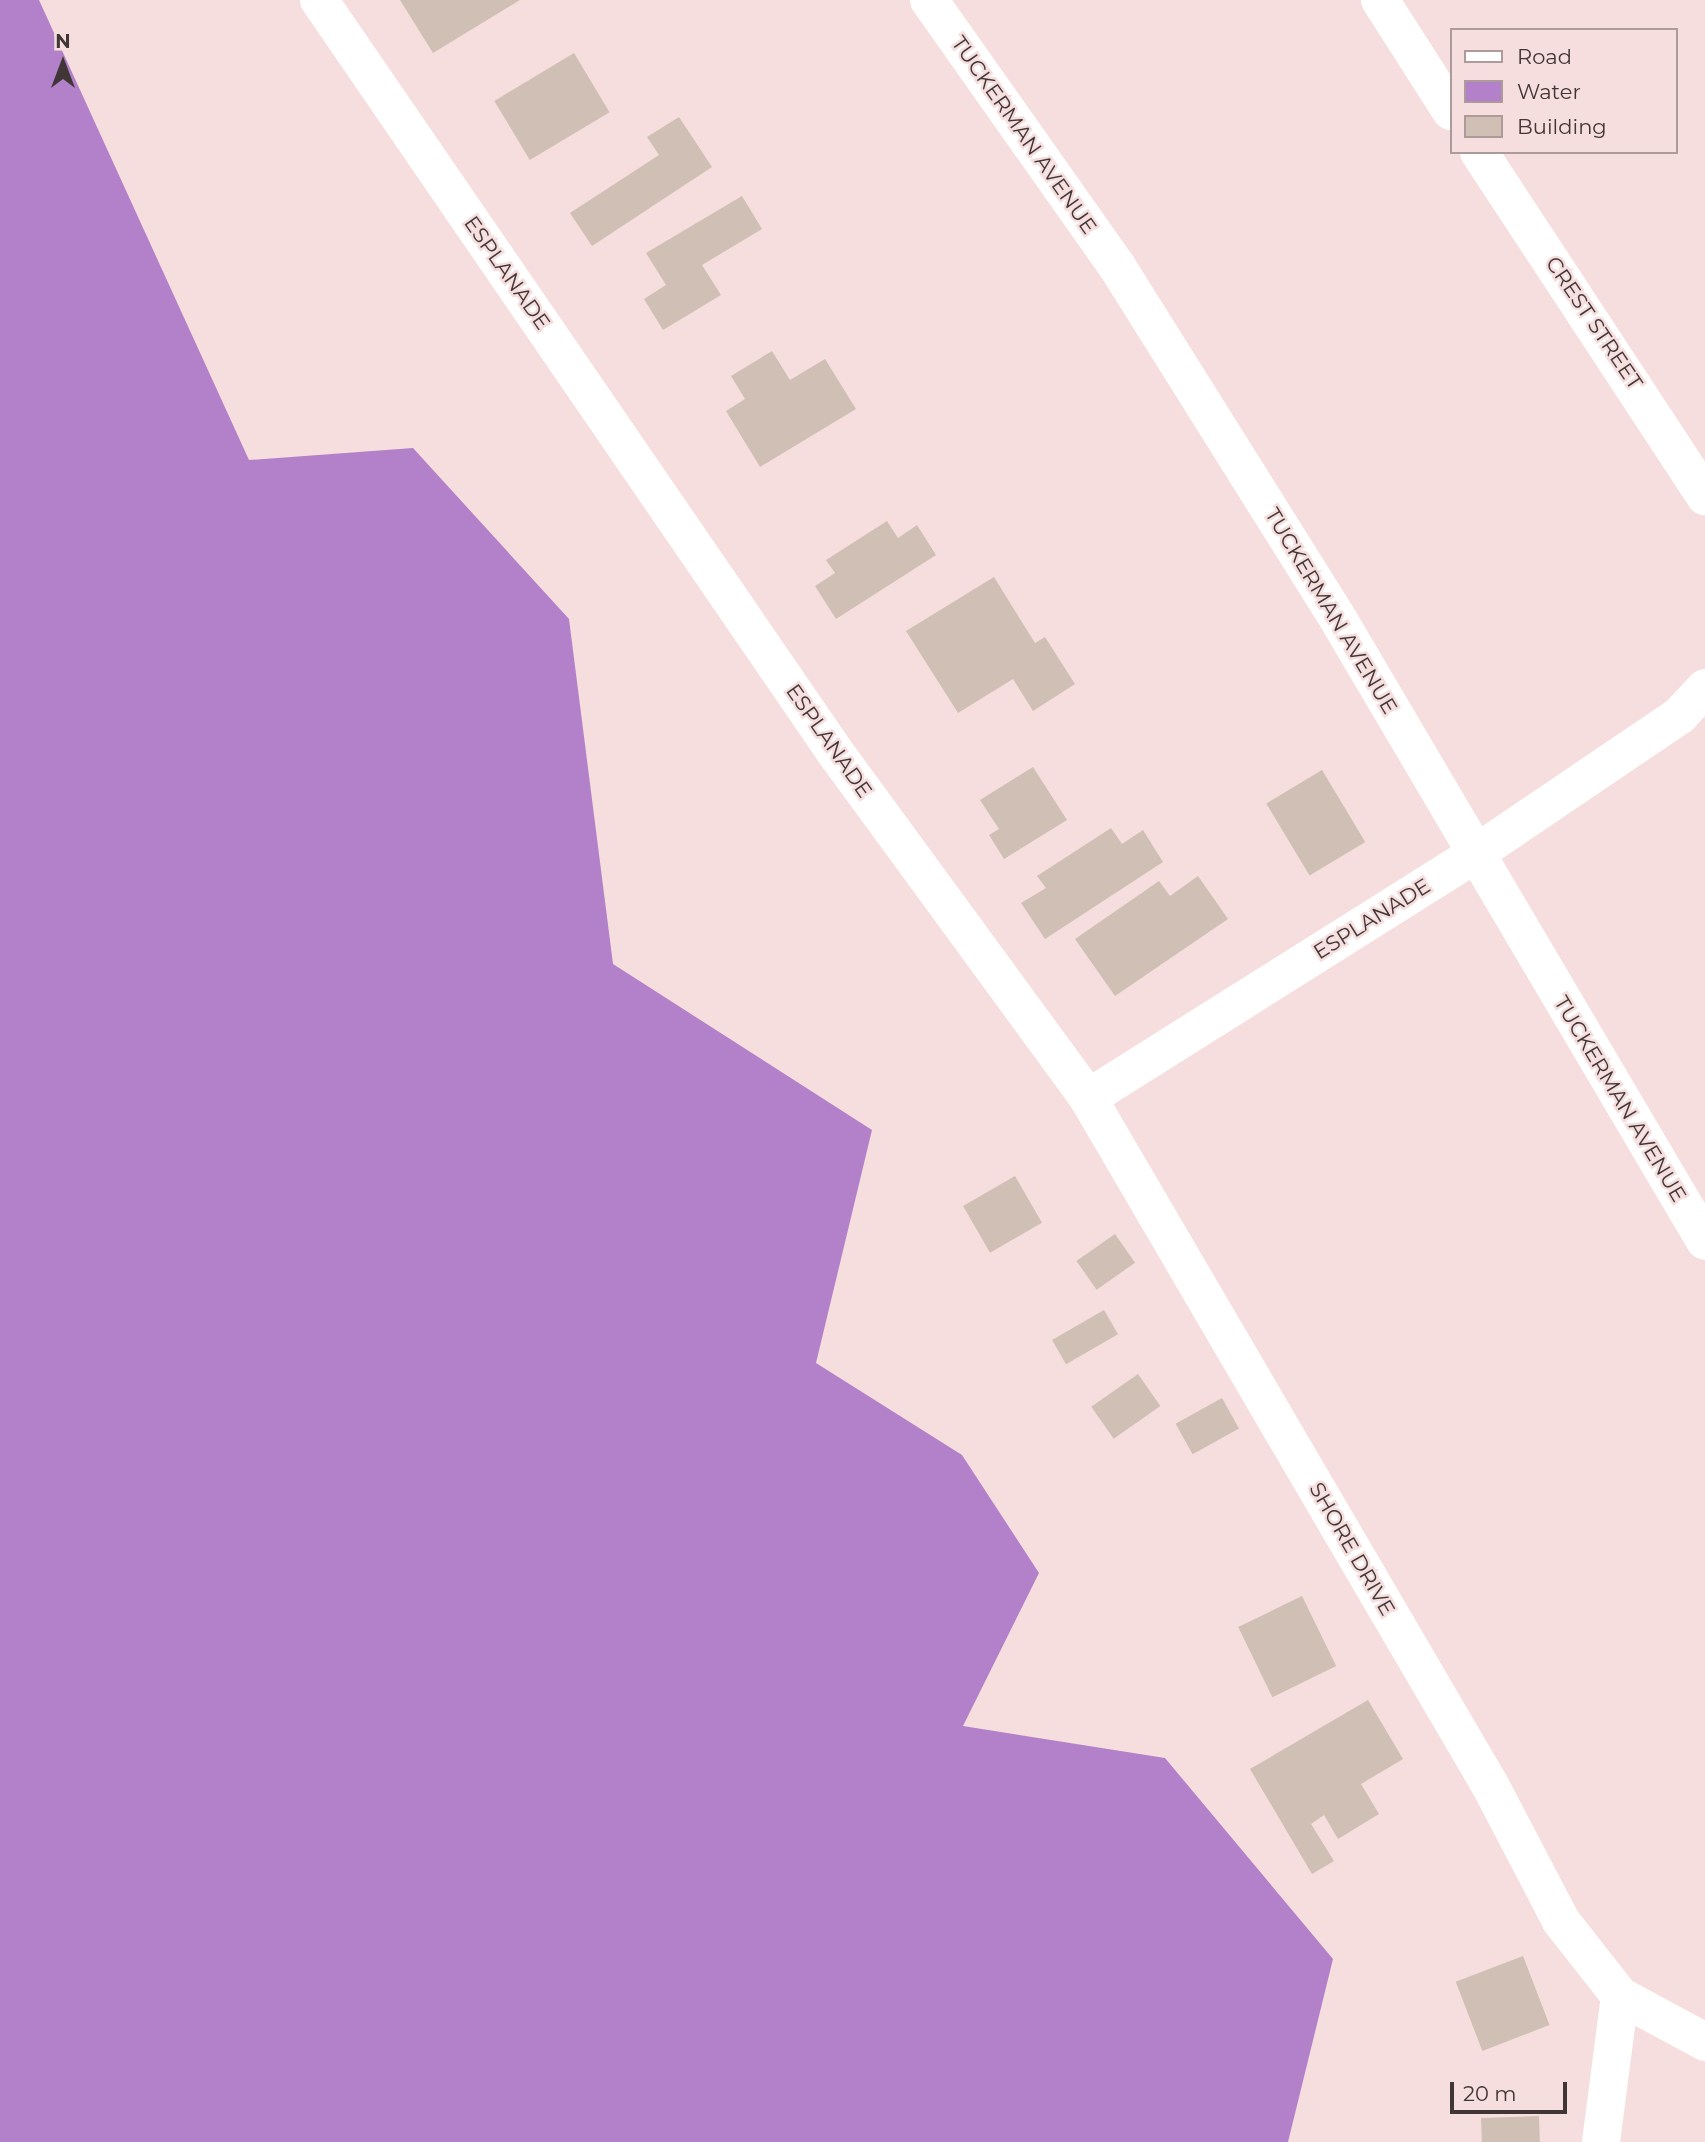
<!DOCTYPE html>
<html>
<head>
<meta charset="utf-8">
<style>
	body { margin:0 }
	#map { position:relative; width:1705px; height:2142px; overflow:hidden; background:#f5dedd; font-family:Montserrat,sans-serif }
	div>[style] { position:absolute }
	.water>* { inset:0; background:#b380ca }
	.building>* { inset:0; background:#d0bfb4; transform-origin:0 0 }
	.street>* { height:38px; margin:-19px; padding:0 19px; transform-origin:19px; border-radius:19px; background:#fff }
	span { translate:-50% -50%; white-space:nowrap; text-align:center; line-height:1.15; -webkit-text-stroke:5px #f5dedd; paint-order:stroke }
	.street-label { font-size:21px; color:#3f3635 }
	.legend { position:absolute; left:1450px; top:28px; width:228px; height:126px; box-sizing:border-box; background:#f5dedd; border:2px solid #ac9b9a; margin:0; padding:9px 12px; list-style:none; font-size:21px; color:#3f3635 }
	.legend li { display:flex; align-items:center; gap:14px; height:35px }
	.legend b { width:35px; border:2px solid #ac9b9a }
	.north { position:absolute; left:28px; top:28px; width:70px; height:70px; -webkit-text-stroke:5px #f5dedd; paint-order:stroke; rotate:0deg; font-size:19px; font-weight:700; line-height:28px; text-align:center; color:#3f3635 }
	.north::after { content:''; display:block; margin:auto; width:24px; height:32px; background:#3f3635; clip-path:polygon(50% 0,100% 100%,50% 72%,0 100%) }
	.scale { position:absolute; left:1450px; top:2082px; width:117px; height:32px; box-sizing:border-box; border:4px solid #3f3635; border-top:0; padding-left:9px; font-size:21px; line-height:24px; white-space:nowrap; color:#3f3635; -webkit-text-stroke:5px #f5dedd; paint-order:stroke }
</style>
</head>
<body>
<div id="map">
	<div class="water">
		<div style="clip-path:polygon(0 0,39px 0,249px 460px,413px 448px,569px 619px,613px 964px,872px 1130px,816px 1363px,962px 1455px,1039px 1573px,963px 1726px,1165px 1758px,1333px 1959px,1288px 2142px,0 2142px)"></div>
	</div>
	<div class="building">
		<div style="clip-path:polygon(400px 0,520px 0,433px 53px)"></div>
		<div style="left:574px;top:53px;width:69px;height:93px;rotate:59deg"></div>
		<div style="clip-path:polygon(679px 117px,712px 167px,592px 246px,570px 213px,659px 155px,647px 137px)"></div>
		<div style="clip-path:polygon(742px 196px,762px 229px,702px 265px,721px 295px,663px 330px,644px 299px,666px 285px,646px 253px)"></div>
		<div style="clip-path:polygon(772px 351px,790px 380px,825px 359px,856px 409px,760px 467px,726px 411px,745px 399px,731px 376px)"></div>
		<div style="clip-path:polygon(887px 521px,898px 538px,917px 525px,936px 555px,836px 619px,815px 586px,835px 573px,826px 560px)"></div>
		<div style="clip-path:polygon(994px 577px,1035px 643px,1045px 637px,1075px 684px,1033px 711px,1013px 679px,958px 713px,906px 631px)"></div>
		<div style="clip-path:polygon(1033px 767px,1067px 820px,1004px 859px,989px 835px,999px 829px,980px 800px)"></div>
		<div style="left:1322px;top:770px;width:84px;height:65px;rotate:59deg"></div>
		<div style="clip-path:polygon(1111px 828px,1122px 844px,1143px 830px,1163px 862px,1045px 939px,1021px 903px,1046px 888px,1037px 876px)"></div>
		<div style="clip-path:polygon(1198px 876px,1228px 919px,1115px 996px,1075px 939px,1159px 881px,1170px 896px)"></div>
		<div style="left:1015px;top:1176px;width:54px;height:60px;rotate:60deg"></div>
		<div style="left:1115px;top:1234px;width:35px;height:47px;rotate:55deg"></div>
		<div style="left:1104px;top:1310px;width:28px;height:60px;rotate:60deg"></div>
		<div style="left:1138px;top:1374px;width:39px;height:57px;rotate:55deg"></div>
		<div style="left:1222px;top:1398px;width:35px;height:53px;rotate:61deg"></div>
		<div style="left:1302px;top:1596px;width:78px;height:71px;rotate:64deg"></div>
		<div style="clip-path:polygon(1368px 1700px,1403px 1759px,1361px 1784px,1379px 1814px,1338px 1839px,1324px 1815px,1311px 1824px,1334px 1861px,1312px 1874px,1250px 1769px)"></div>
		<div style="left:1523px;top:1956px;width:74px;height:72px;rotate:69deg"></div>
		<div style="left:1539px;top:2116px;width:26px;height:58px;rotate:88deg"></div>
	</div>
	<div class="street">
		<div style="left:319px;top:0;width:912px;rotate:55.54deg"></div>
		<div style="left:835px;top:752px;width:429px;rotate:53.8deg"></div>
		<div style="left:1088px;top:1098px;width:796px;rotate:59.67deg"></div>
		<div style="left:1490px;top:1785px;width:153px;rotate:62.4deg"></div>
		<div style="left:1561px;top:1921px;width:95px;rotate:51.8deg"></div>
		<div style="left:1620px;top:1996px;width:97px;rotate:28.4deg"></div>
		<div style="left:929px;top:0;width:328px;rotate:54.8deg"></div>
		<div style="left:1118px;top:268px;width:420px;rotate:57.9deg"></div>
		<div style="left:1341px;top:624px;width:716px;rotate:59.46deg"></div>
		<div style="left:1380px;top:0;width:132px;rotate:57.4deg"></div>
		<div style="left:1479px;top:152px;width:412px;rotate:56.7deg"></div>
		<div style="left:1088px;top:1098px;width:457px;rotate:-32.2deg"></div>
		<div style="left:1475px;top:854px;width:248px;rotate:-34.1deg"></div>
		<div style="left:1680px;top:715px;width:37px;rotate:-47deg"></div>
		<div style="left:1601px;top:2142px;width:147px;rotate:-82.6deg"></div>
	</div>
	<div class="street-label">
		<span style="left:1024px;top:135px;rotate:55deg">TUCKERMAN AVENUE</span>
		<span style="left:507px;top:273px;rotate:55deg">ESPLANADE</span>
		<span style="left:1594px;top:323px;rotate:56deg">CREST STREET</span>
		<span style="left:1331px;top:611px;rotate:59deg">TUCKERMAN AVENUE</span>
		<span style="left:829px;top:741px;rotate:55deg">ESPLANADE</span>
		<span style="left:1372px;top:919px;rotate:-32deg">ESPLANADE</span>
		<span style="left:1620px;top:1099px;rotate:59deg">TUCKERMAN AVENUE</span>
		<span style="left:1352px;top:1549px;rotate:60deg">SHORE DRIVE</span>
	</div>
	<ul class="legend">
	<li><b style="height:9px;background:#fff"></b>Road</li>
	<li><b style="height:19px;background:#b380ca"></b>Water</li>
	<li><b style="height:19px;background:#d0bfb4"></b>Building</li>
	</ul>
	<div class="north">N</div>
	<div class="scale">20 m</div>
</div>
</body>
</html>
